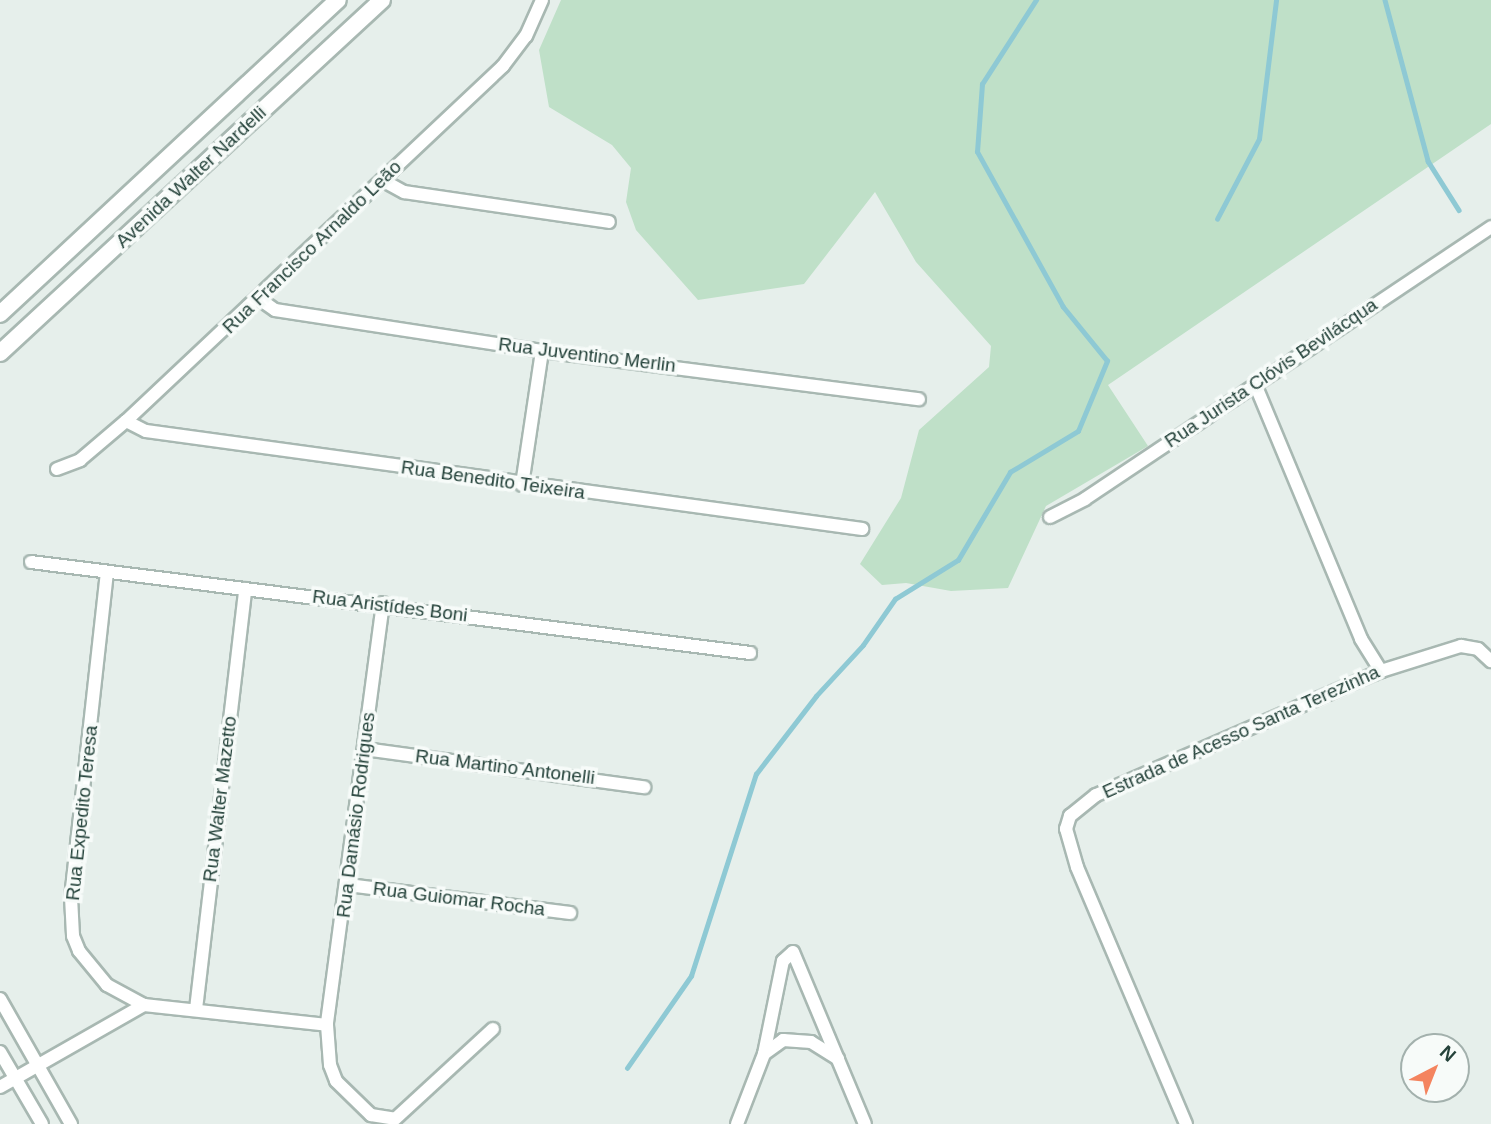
<!DOCTYPE html>
<html>
<head>
<meta charset="utf-8">
<style>
	body { margin:0 }
	#map { position:relative; width:1491px; height:1124px; overflow:hidden; background:#e6efeb; font-family:Helvetica,sans-serif }
	div>[style] { position:absolute }
	.green>* { inset:0; background:#bfe0c8 }
	.stream>* { height:4.5px; margin:-2.25px; padding:0 2.25px; transform-origin:2.25px; border-radius:2.25px; background:#8ec9d4 }
	.roads { filter:drop-shadow(2px 0 #a8b8b2) drop-shadow(-2px 0 #a8b8b2) drop-shadow(0 2px #a8b8b2) drop-shadow(0 -2px #a8b8b2) }
	.minor>* { height:12px; margin:-6px; padding:0 6px; transform-origin:6px; border-radius:6px; background:#fff }
	.tertiary>* { height:16px; margin:-8px; padding:0 8px; transform-origin:8px; border-radius:8px; background:#fff }
	span { translate:-50% -50%; white-space:nowrap; text-align:center; line-height:1.15; -webkit-text-stroke:7px #f7fbf9; paint-order:stroke }
	.street-label { font-size:19px; color:#24423a }
	.north { position:absolute; left:1400px; top:1033px; width:70px; height:70px; box-sizing:border-box; background:#f7fbf9; border:2px solid #a3b1ad; border-radius:50%; rotate:42deg; font-size:19px; font-weight:700; line-height:28px; text-align:center; color:#24423a }
	.north::after { content:''; display:block; margin:auto; width:24px; height:32px; background:#f4845f; clip-path:polygon(50% 0,100% 100%,50% 72%,0 100%) }
</style>
</head>
<body>
<div id="map">
	<div class="green">
		<div style="clip-path:polygon(561px 0,1491px 0,1491px 124px,1108px 385px,1148px 446px,1046px 506px,1008px 588px,951px 591px,906px 583px,882px 585px,860px 564px,901px 498px,919px 430px,989px 367px,991px 346px,916px 262px,875px 192px,804px 284px,698px 300px,636px 230px,626px 202px,631px 168px,612px 145px,549px 107px,539px 50px)"></div>
	</div>
	<div class="stream">
		<div style="left:1385px;top:0;width:167px;rotate:75deg"></div>
		<div style="left:1428px;top:161px;width:58px;rotate:57.7deg"></div>
		<div style="left:1217px;top:219px;width:90px;rotate:-62.3deg"></div>
		<div style="left:1259px;top:139px;width:140px;rotate:-83deg"></div>
		<div style="left:627px;top:1068px;width:112px;rotate:-55.2deg"></div>
		<div style="left:691px;top:976px;width:212px;rotate:-72.2deg"></div>
		<div style="left:756px;top:774px;width:98px;rotate:-52.4deg"></div>
		<div style="left:816px;top:696px;width:69px;rotate:-47.3deg"></div>
		<div style="left:863px;top:645px;width:56px;rotate:-55.2deg"></div>
		<div style="left:895px;top:599px;width:74px;rotate:-31.8deg"></div>
		<div style="left:958px;top:560px;width:102px;rotate:-59.4deg"></div>
		<div style="left:1010px;top:472px;width:79px;rotate:-31.1deg"></div>
		<div style="left:1078px;top:431px;width:76px;rotate:-67.5deg"></div>
		<div style="left:1107px;top:361px;width:70px;rotate:-129.2deg"></div>
		<div style="left:1063px;top:307px;width:177px;rotate:-119deg"></div>
		<div style="left:977px;top:152px;width:68px;rotate:-85.8deg"></div>
		<div style="left:982px;top:84px;width:100px;rotate:-57.3deg"></div>
	</div>
	<div class="roads">
		<div class="minor">
			<div style="left:382px;top:180px;width:25px;rotate:29deg"></div>
			<div style="left:404px;top:192px;width:207px;rotate:8.3deg"></div>
			<div style="left:258px;top:298px;width:21px;rotate:35deg"></div>
			<div style="left:275px;top:310px;width:270px;rotate:8.7deg"></div>
			<div style="left:542px;top:351px;width:380px;rotate:7.3deg"></div>
			<div style="left:1255px;top:384px;width:276px;rotate:67.4deg"></div>
			<div style="left:1361px;top:639px;width:38px;rotate:58deg"></div>
			<div style="left:126px;top:421px;width:22px;rotate:27deg"></div>
			<div style="left:146px;top:431px;width:723px;rotate:7.79deg"></div>
			<div style="left:57px;top:469px;width:25px;rotate:-21deg"></div>
			<div style="left:80px;top:460px;width:60px;rotate:-40.3deg"></div>
			<div style="left:126px;top:421px;width:518px;rotate:-43.28deg"></div>
			<div style="left:503px;top:66px;width:38px;rotate:-53deg"></div>
			<div style="left:526px;top:36px;width:39px;rotate:-66deg"></div>
			<div style="left:522px;top:485px;width:135px;rotate:-81.5deg"></div>
			<div style="left:1050px;top:517px;width:39px;rotate:-27deg"></div>
			<div style="left:1085px;top:499px;width:489px;rotate:-33.8deg"></div>
			<div style="left:31px;top:562px;width:725px;rotate:7.21deg"></div>
			<div style="left:107px;top:572px;width:327px;rotate:96.3deg"></div>
			<div style="left:71px;top:897px;width:39px;rotate:87deg"></div>
			<div style="left:73px;top:936px;width:16px;rotate:68deg"></div>
			<div style="left:79px;top:951px;width:44px;rotate:50.5deg"></div>
			<div style="left:107px;top:985px;width:42px;rotate:28.4deg"></div>
			<div style="left:144px;top:1005px;width:184px;rotate:6.2deg"></div>
			<div style="left:383px;top:603px;width:426px;rotate:97.6deg"></div>
			<div style="left:327px;top:1025px;width:40px;rotate:85.7deg"></div>
			<div style="left:330px;top:1065px;width:17px;rotate:69deg"></div>
			<div style="left:336px;top:1081px;width:49px;rotate:44.2deg"></div>
			<div style="left:371px;top:1115px;width:24px;rotate:9deg"></div>
			<div style="left:395px;top:1119px;width:133px;rotate:-42.6deg"></div>
			<div style="left:365px;top:749px;width:282px;rotate:7.8deg"></div>
			<div style="left:348px;top:885px;width:224px;rotate:7.2deg"></div>
			<div style="left:0;top:999px;width:144px;rotate:60.4deg"></div>
			<div style="left:196px;top:1009px;width:423px;rotate:-83.3deg"></div>
			<div style="left:0;top:1052px;width:83px;rotate:59.7deg"></div>
			<div style="left:764px;top:1054px;width:24px;rotate:-36deg"></div>
			<div style="left:783px;top:1040px;width:28px;rotate:4deg"></div>
			<div style="left:811px;top:1042px;width:32px;rotate:32deg"></div>
			<div style="left:0;top:1087px;width:166px;rotate:-29.7deg"></div>
			<div style="left:737px;top:1124px;width:75px;rotate:-68.9deg"></div>
			<div style="left:764px;top:1054px;width:95px;rotate:-78.5deg"></div>
			<div style="left:783px;top:961px;width:13px;rotate:-42deg"></div>
			<div style="left:793px;top:952px;width:186px;rotate:67.3deg"></div>
			<div style="left:1186px;top:1124px;width:279px;rotate:-113deg"></div>
			<div style="left:1077px;top:867px;width:40px;rotate:-106deg"></div>
			<div style="left:1066px;top:829px;width:14px;rotate:-73deg"></div>
			<div style="left:1070px;top:816px;width:33px;rotate:-39deg"></div>
			<div style="left:1096px;top:795px;width:311px;rotate:-23.5deg"></div>
			<div style="left:1381px;top:671px;width:84px;rotate:-17.4deg"></div>
			<div style="left:1461px;top:646px;width:17px;rotate:10deg"></div>
			<div style="left:1478px;top:649px;width:18px;rotate:43deg"></div>
		</div>
		<div class="tertiary">
			<div style="left:0;top:314px;width:461px;rotate:-42.9deg"></div>
			<div style="left:0;top:353px;width:520px;rotate:-42.74deg"></div>
		</div>
	</div>
	<div class="street-label">
		<span style="left:191px;top:177px;rotate:-43deg">Avenida Walter Nardelli</span>
		<span style="left:312px;top:247px;rotate:-44deg">Rua Francisco Arnaldo Leão</span>
		<span style="left:587px;top:355px;rotate:7deg">Rua Juventino Merlin</span>
		<span style="left:1271px;top:373px;rotate:-34deg">Rua Jurista Clóvis Bevilácqua</span>
		<span style="left:493px;top:480px;rotate:8deg">Rua Benedito Teixeira</span>
		<span style="left:390px;top:606px;rotate:7deg">Rua Aristídes Boni</span>
		<span style="left:1241px;top:732px;rotate:-24deg">Estrada de Acesso Santa Terezinha</span>
		<span style="left:505px;top:767px;rotate:7deg">Rua Martino Antonelli</span>
		<span style="left:220px;top:799px;rotate:-83deg">Rua Walter Mazetto</span>
		<span style="left:82px;top:813px;rotate:-84deg">Rua Expedito Teresa</span>
		<span style="left:356px;top:815px;rotate:-83deg">Rua Damásio Rodrigues</span>
		<span style="left:459px;top:899px;rotate:7deg">Rua Guiomar Rocha</span>
	</div>
	<div class="north">N</div>
</div>
</body>
</html>
